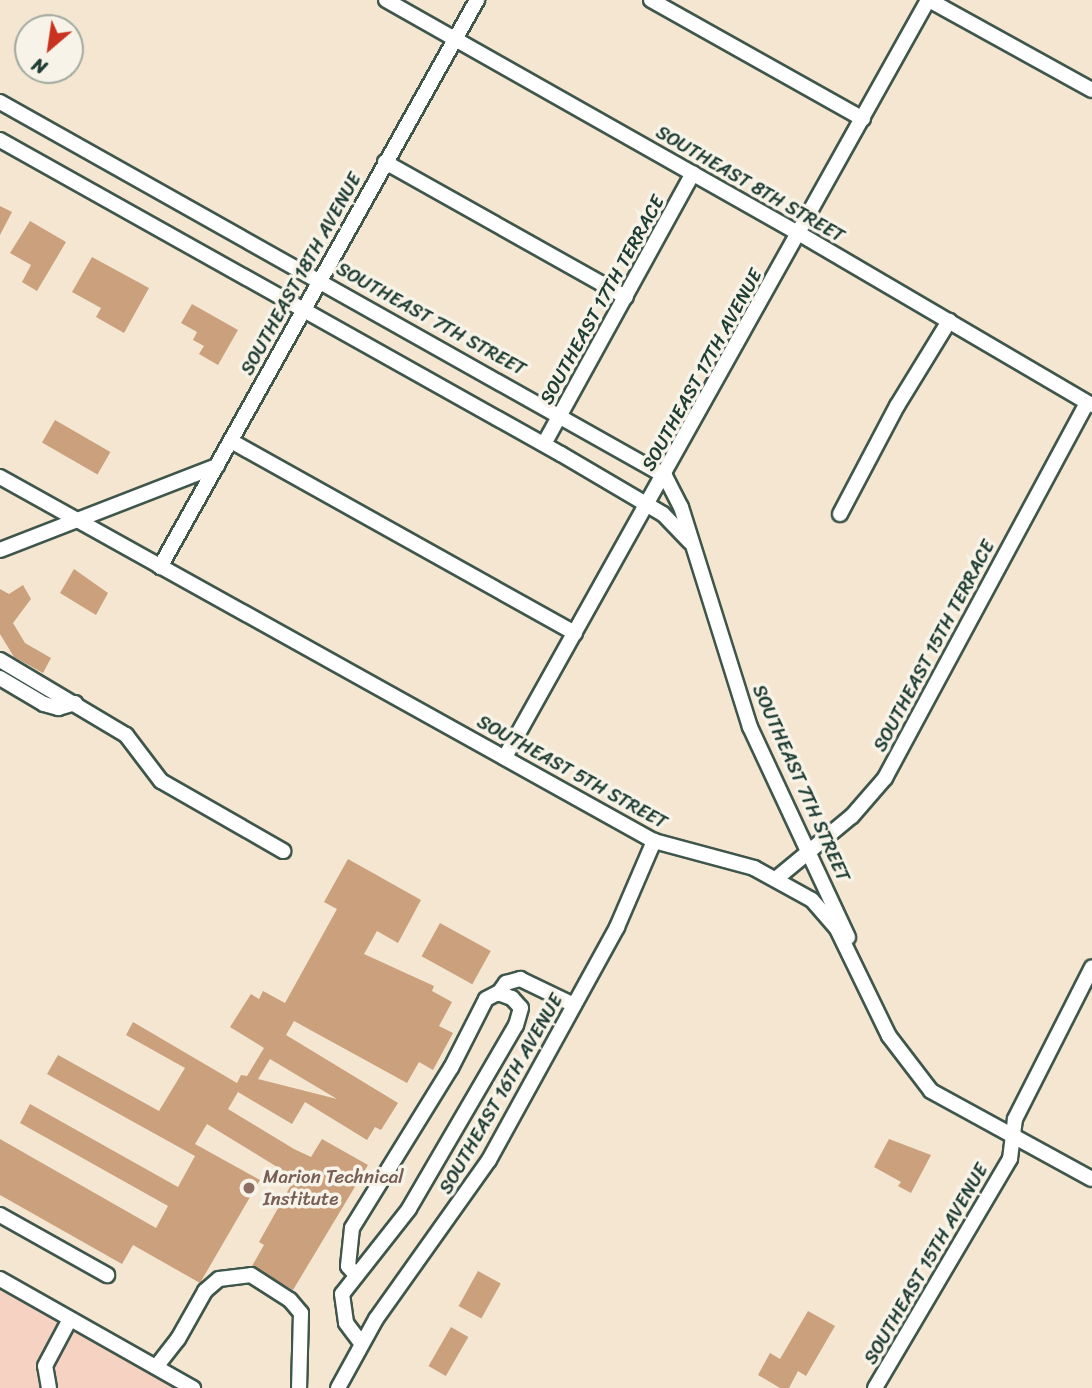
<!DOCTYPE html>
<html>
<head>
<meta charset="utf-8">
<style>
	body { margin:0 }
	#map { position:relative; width:1092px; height:1388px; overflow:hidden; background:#f4e6d0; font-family:Sriracha,sans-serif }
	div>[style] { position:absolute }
	.built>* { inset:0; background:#f6d2c3 }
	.building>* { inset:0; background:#cba17d; transform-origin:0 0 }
	.roads { filter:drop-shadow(2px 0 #3f564b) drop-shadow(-2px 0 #3f564b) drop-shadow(0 2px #3f564b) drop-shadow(0 -2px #3f564b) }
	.minor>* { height:14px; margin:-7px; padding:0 7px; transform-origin:7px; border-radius:7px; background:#fff }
	.dots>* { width:19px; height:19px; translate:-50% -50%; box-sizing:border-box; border:4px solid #f7f3e8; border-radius:50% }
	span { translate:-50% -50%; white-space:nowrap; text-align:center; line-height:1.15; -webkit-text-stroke:7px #f7f3e8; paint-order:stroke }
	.street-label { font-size:19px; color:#1f3d34 }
	.education-label { font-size:19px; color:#785e54 }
	.left { translate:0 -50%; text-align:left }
	.north { position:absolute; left:14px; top:14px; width:70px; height:70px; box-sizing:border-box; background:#f7f3e8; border:2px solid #a1aaa0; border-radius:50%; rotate:209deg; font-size:19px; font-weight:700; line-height:28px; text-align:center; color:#1f3d34 }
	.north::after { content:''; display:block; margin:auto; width:24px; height:32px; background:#c8321e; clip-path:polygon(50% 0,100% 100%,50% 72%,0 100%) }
</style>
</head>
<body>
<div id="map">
	<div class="built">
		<div style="clip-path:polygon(0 1288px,66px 1326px,178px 1388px,0 1388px)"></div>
	</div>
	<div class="building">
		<div style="clip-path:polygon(0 206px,12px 212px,0 235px)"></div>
		<div style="clip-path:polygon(30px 221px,66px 242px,37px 291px,22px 282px,31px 265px,10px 253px)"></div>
		<div style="clip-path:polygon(92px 257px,149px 288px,124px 333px,96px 317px,101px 308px,72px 292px)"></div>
		<div style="clip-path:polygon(192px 304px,238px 330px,218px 365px,199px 354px,204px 346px,193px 340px,197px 332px,181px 323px)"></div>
		<div style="left:55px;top:420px;width:64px;height:26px;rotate:30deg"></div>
		<div style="clip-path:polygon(74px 569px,108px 593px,96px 615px,60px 593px)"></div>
		<div style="clip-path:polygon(23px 585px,31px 599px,13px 623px,25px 643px,51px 658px,43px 673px,14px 657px,0 634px,0 589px,9px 594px)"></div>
		<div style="clip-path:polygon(evenodd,348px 859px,421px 900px,398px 943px,377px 931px,364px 954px,434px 986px,432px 991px,452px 1002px,439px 1026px,453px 1033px,433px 1070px,419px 1062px,407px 1083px,294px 1021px,286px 1035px,398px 1103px,381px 1130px,375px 1127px,367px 1140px,305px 1102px,292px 1124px,238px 1092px,228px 1109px,294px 1149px,311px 1157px,322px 1139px,368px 1165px,293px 1290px,252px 1266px,264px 1245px,259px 1242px,295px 1178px,207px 1124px,195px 1144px,260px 1180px,200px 1283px,133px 1245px,122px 1264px,0 1195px,0 1139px,156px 1228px,168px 1206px,20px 1123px,30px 1104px,178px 1187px,195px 1156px,47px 1074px,58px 1055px,159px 1111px,185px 1068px,126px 1035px,133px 1022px,237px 1083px,241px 1075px,247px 1076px,264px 1048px,230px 1027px,251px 994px,259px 999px,263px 991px,285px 1003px,337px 909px,324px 902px,348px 859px,270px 1059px,337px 1099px,258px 1079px,270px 1059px)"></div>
		<div style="left:440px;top:923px;width:58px;height:38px;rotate:29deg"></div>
		<div style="clip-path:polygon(889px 1139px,931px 1155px,911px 1193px,898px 1186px,901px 1182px,874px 1167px)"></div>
		<div style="left:478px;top:1271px;width:26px;height:40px;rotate:29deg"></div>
		<div style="clip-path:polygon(808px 1311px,835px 1326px,806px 1376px,798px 1371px,789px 1388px,780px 1388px,758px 1375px,770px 1353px,780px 1359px)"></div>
		<div style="left:451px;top:1327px;width:20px;height:45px;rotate:30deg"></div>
	</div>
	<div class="roads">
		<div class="minor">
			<div style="left:386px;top:0;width:476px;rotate:29.5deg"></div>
			<div style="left:800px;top:234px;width:338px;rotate:30.4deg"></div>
			<div style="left:651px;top:0;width:243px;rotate:29.3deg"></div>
			<div style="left:929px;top:0;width:186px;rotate:28.9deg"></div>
			<div style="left:0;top:102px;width:763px;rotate:29.35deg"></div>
			<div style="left:665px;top:476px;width:35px;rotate:63deg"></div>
			<div style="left:681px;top:507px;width:231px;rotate:72.6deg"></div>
			<div style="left:750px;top:727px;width:232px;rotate:65deg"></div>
			<div style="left:0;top:140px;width:643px;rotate:29.24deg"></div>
			<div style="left:561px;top:454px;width:118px;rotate:30.5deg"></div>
			<div style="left:663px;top:514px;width:39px;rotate:46deg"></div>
			<div style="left:385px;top:162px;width:276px;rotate:29.3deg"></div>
			<div style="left:231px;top:441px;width:394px;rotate:29.2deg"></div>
			<div style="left:544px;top:444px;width:309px;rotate:-61.2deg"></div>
			<div style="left:0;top:477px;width:748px;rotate:29.1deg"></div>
			<div style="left:654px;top:841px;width:104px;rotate:15.1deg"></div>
			<div style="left:754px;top:868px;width:66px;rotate:28.9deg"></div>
			<div style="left:812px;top:900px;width:38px;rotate:49deg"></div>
			<div style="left:837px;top:929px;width:119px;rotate:64.1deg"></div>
			<div style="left:889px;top:1036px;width:69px;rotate:52.6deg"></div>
			<div style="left:931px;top:1091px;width:183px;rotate:28.7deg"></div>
			<div style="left:840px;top:514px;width:122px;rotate:-62.2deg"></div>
			<div style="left:897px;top:406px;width:100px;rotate:-58.5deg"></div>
			<div style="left:0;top:550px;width:233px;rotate:-21.2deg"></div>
			<div style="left:160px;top:567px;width:650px;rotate:-60.79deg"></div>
			<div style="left:0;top:660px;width:147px;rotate:30.8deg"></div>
			<div style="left:126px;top:735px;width:58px;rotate:52.7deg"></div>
			<div style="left:161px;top:781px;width:141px;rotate:29.8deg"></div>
			<div style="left:0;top:678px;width:51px;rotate:30.6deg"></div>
			<div style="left:44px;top:704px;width:15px;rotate:16deg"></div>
			<div style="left:58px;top:708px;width:18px;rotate:-16deg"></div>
			<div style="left:505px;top:757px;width:867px;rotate:-60.8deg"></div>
			<div style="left:777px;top:878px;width:97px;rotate:-39.6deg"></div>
			<div style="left:852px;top:816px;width:50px;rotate:-49deg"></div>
			<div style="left:885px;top:778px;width:426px;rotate:-61.7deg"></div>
			<div style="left:498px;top:994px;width:14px;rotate:-54deg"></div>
			<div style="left:506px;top:983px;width:15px;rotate:-16deg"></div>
			<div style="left:520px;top:979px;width:60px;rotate:25.7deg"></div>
			<div style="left:0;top:1215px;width:123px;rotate:29.3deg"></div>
			<div style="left:356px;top:1275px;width:12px;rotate:-132deg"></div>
			<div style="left:348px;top:1266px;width:38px;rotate:-84deg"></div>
			<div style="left:352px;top:1228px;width:188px;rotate:-58.3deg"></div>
			<div style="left:451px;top:1068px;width:77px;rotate:-63.1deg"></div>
			<div style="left:486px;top:999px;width:13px;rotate:-27deg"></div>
			<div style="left:498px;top:993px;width:15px;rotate:20deg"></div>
			<div style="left:512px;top:998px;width:13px;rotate:48deg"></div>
			<div style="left:521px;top:1008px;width:18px;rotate:106deg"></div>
			<div style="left:516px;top:1025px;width:213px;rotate:120.2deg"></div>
			<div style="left:409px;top:1209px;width:108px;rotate:128.2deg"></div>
			<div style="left:342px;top:1294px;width:29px;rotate:82deg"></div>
			<div style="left:346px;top:1323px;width:26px;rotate:53deg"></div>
			<div style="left:0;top:1279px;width:222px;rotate:29.5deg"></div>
			<div style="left:156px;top:1367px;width:36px;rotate:-52deg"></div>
			<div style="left:178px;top:1339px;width:55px;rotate:-60.6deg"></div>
			<div style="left:205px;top:1291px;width:18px;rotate:-41deg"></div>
			<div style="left:219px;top:1279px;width:32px;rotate:-7deg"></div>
			<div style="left:251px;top:1275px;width:46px;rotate:32.7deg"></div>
			<div style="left:290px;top:1300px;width:17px;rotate:50deg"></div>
			<div style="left:301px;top:1313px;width:75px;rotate:91.5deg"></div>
			<div style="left:49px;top:1388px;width:22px;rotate:-100deg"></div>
			<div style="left:45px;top:1366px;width:53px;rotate:-62deg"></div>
			<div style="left:338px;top:1388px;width:79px;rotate:-61.2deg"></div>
			<div style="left:376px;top:1319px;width:195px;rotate:-54.6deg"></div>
			<div style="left:489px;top:1160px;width:266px;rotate:-61.2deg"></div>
			<div style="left:617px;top:927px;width:94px;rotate:-66.7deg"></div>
			<div style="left:875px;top:1388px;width:266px;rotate:-59.5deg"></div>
			<div style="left:1010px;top:1159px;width:40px;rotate:-82.9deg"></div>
			<div style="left:1015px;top:1119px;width:170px;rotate:-63.1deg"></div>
		</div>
	</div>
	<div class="dots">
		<div style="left:249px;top:1188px;background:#8d6e63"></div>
	</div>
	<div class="street-label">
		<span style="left:750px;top:184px;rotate:30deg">SOUTHEAST 8TH STREET</span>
		<span style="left:301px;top:274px;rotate:-61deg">SOUTHEAST 18TH AVENUE</span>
		<span style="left:602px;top:300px;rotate:-61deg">SOUTHEAST 17TH TERRACE</span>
		<span style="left:431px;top:319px;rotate:29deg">SOUTHEAST 7TH STREET</span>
		<span style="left:702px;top:370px;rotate:-61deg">SOUTHEAST 17TH AVENUE</span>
		<span style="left:934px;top:646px;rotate:-62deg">SOUTHEAST 15TH TERRACE</span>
		<span style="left:572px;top:772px;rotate:29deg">SOUTHEAST 5TH STREET</span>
		<span style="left:801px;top:783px;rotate:66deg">SOUTHEAST 7TH STREET</span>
		<span style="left:501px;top:1094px;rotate:-60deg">SOUTHEAST 16TH AVENUE</span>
		<span style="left:926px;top:1264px;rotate:-60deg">SOUTHEAST 15TH AVENUE</span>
	</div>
	<div class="education-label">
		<span class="left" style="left:263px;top:1188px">Marion Technical<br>Institute</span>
	</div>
	<div class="north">N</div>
</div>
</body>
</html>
